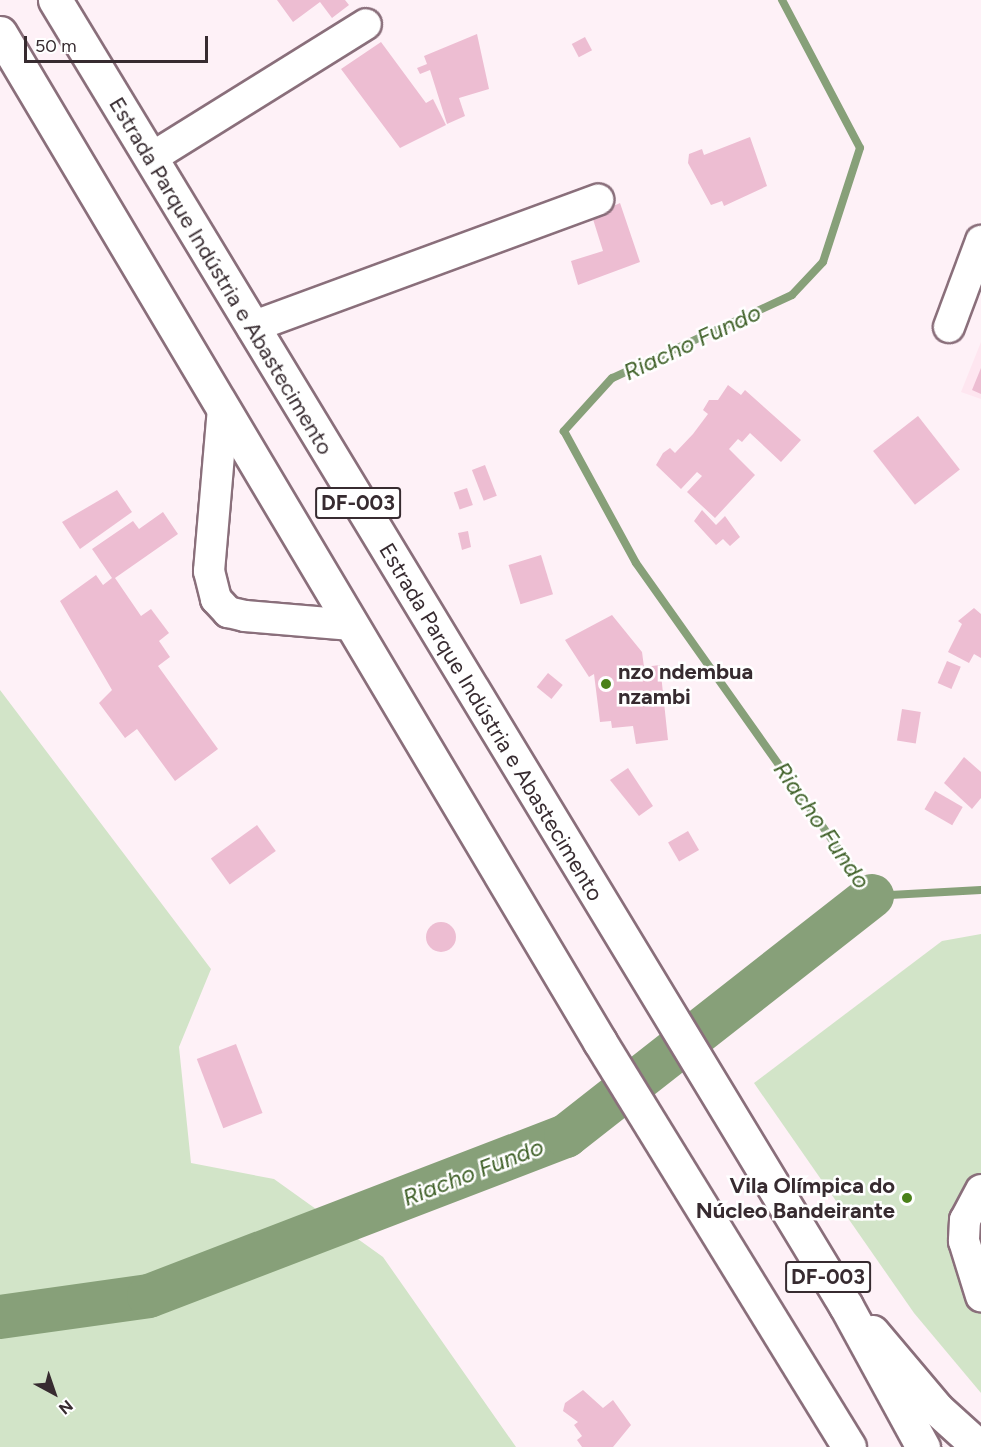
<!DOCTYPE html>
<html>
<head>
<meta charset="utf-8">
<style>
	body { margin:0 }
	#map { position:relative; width:981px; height:1447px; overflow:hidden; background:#fef1f7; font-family:Figtree,sans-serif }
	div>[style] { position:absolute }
	.built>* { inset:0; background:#fee6f0 }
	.green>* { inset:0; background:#d2e4c8 }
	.stream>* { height:8px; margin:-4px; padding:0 4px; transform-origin:4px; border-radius:4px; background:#87a079 }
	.river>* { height:44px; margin:-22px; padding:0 22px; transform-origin:22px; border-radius:22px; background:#87a079 }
	.building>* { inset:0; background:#edbdd2; transform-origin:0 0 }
	.round { border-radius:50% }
	.roads { filter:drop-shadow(2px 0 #8a6f7b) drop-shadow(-2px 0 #8a6f7b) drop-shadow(0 2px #8a6f7b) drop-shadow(0 -2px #8a6f7b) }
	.minor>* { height:30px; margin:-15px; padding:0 15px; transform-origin:15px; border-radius:15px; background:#fff }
	.highway>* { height:33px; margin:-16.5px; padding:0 16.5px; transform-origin:16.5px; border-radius:16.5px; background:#fff }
	.dots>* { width:16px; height:16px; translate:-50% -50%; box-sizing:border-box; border:3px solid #fff; border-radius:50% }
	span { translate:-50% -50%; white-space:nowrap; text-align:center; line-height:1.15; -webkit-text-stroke:5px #fff; paint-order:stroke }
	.shield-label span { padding:2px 4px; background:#fff; border:2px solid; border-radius:4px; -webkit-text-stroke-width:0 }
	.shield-label { font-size:21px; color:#372b30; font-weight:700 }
	.street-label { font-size:22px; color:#372b30 }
	.poi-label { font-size:22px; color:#372b30; font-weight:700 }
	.left { translate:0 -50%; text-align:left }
	.right { translate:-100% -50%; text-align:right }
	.water-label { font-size:24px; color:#41622a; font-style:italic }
	.north { position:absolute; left:24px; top:1363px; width:60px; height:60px; -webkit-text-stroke:4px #fff; paint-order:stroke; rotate:140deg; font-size:16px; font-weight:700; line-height:24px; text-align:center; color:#372b30 }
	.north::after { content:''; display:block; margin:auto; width:21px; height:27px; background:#372b30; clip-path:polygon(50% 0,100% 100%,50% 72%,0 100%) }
	.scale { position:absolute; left:24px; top:36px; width:184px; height:27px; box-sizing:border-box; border:3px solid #372b30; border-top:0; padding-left:8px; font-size:18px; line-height:21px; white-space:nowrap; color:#372b30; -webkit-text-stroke:4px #fff; paint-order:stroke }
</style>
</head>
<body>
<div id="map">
	<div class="built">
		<div style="clip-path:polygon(981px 342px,981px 399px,961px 392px)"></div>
	</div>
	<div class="green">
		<div style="clip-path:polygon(0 690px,211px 969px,179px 1047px,191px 1163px,274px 1179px,383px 1257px,516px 1447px,0 1447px)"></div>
		<div style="clip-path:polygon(981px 934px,981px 1393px,914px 1313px,754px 1083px,942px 941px)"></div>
	</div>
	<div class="stream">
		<div style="left:782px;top:0;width:167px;rotate:62.2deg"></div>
		<div style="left:860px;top:148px;width:120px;rotate:108deg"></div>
		<div style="left:823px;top:262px;width:45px;rotate:133.2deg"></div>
		<div style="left:792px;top:295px;width:198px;rotate:155.2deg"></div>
		<div style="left:612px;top:378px;width:72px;rotate:132.2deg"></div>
		<div style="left:564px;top:431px;width:150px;rotate:61.4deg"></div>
		<div style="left:636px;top:563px;width:408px;rotate:54.7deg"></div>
		<div style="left:872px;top:896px;width:109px;rotate:-3.2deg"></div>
	</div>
	<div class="river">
		<div style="left:0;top:1317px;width:150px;rotate:-8deg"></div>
		<div style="left:149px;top:1296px;width:447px;rotate:-21deg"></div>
		<div style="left:566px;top:1136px;width:389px;rotate:-38.1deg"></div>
	</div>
	<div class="building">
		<div style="clip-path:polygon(277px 0,345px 0,349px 5px,332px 18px,320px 2px,293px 22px)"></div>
		<div style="clip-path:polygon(477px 34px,489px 89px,459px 98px,465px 116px,447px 124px,430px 70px,420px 74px,417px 68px,427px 64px,424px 56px)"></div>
		<div style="left:585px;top:37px;width:15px;height:15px;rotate:62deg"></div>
		<div style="clip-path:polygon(381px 42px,426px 103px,433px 99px,446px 125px,400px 148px,341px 69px)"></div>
		<div style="clip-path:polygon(750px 137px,767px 186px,724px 206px,722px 201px,711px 205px,688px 163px,689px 154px,702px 149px,704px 155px)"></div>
		<div style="clip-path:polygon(620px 203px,640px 262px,578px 285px,571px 261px,603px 251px,592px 216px)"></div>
		<div style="clip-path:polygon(981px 368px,981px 394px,972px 390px)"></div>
		<div style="clip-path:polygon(728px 385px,741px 395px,745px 390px,801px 440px,781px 462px,750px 433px,742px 442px,738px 439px,729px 449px,755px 475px,715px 518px,687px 492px,702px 476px,697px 472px,681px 489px,656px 465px,663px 453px,670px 448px,675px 453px,693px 434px,708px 414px,703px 410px,709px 400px,718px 400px)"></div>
		<div style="left:918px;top:416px;width:68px;height:57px;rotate:52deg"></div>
		<div style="left:485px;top:465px;width:33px;height:14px;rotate:69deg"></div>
		<div style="left:467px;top:488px;width:18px;height:14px;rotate:71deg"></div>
		<div style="clip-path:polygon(117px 490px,132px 512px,80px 549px,62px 522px)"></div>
		<div style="clip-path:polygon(702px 510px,716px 525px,725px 516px,740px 537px,730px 546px,723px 539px,716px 545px,694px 521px)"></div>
		<div style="clip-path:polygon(163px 512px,178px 534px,115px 578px,141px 616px,151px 609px,169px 633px,159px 641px,170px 657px,158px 666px,218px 749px,175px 781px,137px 729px,125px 738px,99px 703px,112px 690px,60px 601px,96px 575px,103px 585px,112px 578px,92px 549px,133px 521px,139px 529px)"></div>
		<div style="clip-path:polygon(468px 531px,471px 547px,462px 550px,458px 533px)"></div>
		<div style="left:541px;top:555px;width:41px;height:34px;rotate:73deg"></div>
		<div style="clip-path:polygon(974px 608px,981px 614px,981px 658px,974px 654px,969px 663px,948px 652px,962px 624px,958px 621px)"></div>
		<div style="clip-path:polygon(612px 615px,642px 652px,644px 667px,660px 665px,668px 740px,636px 744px,633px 726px,612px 728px,611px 721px,600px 722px,594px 674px,589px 677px,565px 640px)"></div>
		<div style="left:947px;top:661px;width:15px;height:24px;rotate:23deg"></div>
		<div style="left:548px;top:673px;width:19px;height:18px;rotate:39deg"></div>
		<div style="left:902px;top:709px;width:19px;height:32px;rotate:9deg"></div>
		<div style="clip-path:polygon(964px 757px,981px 772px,981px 798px,972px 809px,944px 783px)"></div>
		<div style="clip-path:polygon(628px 768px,653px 806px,639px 816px,610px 780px)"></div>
		<div style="left:935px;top:791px;width:32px;height:21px;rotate:30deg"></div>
		<div style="left:257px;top:825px;width:32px;height:57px;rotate:54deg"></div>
		<div style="left:688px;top:831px;width:22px;height:23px;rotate:60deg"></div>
		<div class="round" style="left:426px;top:922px;width:30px;height:30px"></div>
		<div style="left:236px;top:1044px;width:74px;height:42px;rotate:69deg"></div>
		<div style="clip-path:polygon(583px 1390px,603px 1408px,613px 1400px,631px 1425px,613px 1447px,582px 1447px,577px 1440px,582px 1436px,574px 1425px,578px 1422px,563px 1411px,565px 1403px)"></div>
	</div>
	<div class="roads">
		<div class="minor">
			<div style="left:151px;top:158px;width:253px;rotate:-31.9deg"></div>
			<div style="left:252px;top:327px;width:369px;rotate:-20.2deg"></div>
			<div style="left:949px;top:327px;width:92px;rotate:-69.6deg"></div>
			<div style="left:223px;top:408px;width:164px;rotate:94.9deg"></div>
			<div style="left:209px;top:571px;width:29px;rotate:76deg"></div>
			<div style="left:216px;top:599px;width:18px;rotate:47deg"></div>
			<div style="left:228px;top:612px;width:17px;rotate:13deg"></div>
			<div style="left:245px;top:616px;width:107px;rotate:4.8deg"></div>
			<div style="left:981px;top:1190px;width:34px;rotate:118deg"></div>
			<div style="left:965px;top:1220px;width:21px;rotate:93deg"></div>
			<div style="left:964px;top:1241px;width:58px;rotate:72.8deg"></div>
		</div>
		<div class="highway">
			<div style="left:55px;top:0;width:1527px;rotate:58.8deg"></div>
			<div style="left:846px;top:1306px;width:161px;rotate:61.4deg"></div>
			<div style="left:0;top:33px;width:1174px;rotate:59.26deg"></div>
			<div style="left:600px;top:1042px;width:475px;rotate:58.4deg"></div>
			<div style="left:872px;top:1332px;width:101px;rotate:49.8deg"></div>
			<div style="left:937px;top:1409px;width:57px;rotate:42.1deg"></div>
		</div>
	</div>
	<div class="dots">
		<div style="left:606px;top:684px;background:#4a8119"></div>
		<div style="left:907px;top:1198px;background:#4a8119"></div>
	</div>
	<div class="shield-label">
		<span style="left:358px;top:503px">DF-003</span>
		<span style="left:828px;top:1277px">DF-003</span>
	</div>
	<div class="street-label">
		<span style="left:221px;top:276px;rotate:59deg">Estrada Parque Indústria e Abastecimento</span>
		<span style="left:491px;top:722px;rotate:59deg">Estrada Parque Indústria e Abastecimento</span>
	</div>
	<div class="poi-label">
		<span class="left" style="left:618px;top:684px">nzo ndembua<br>nzambi</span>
		<span class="right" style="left:895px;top:1198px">Vila Olímpica do<br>Núcleo Bandeirante</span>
	</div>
	<div class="water-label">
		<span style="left:692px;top:342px;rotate:-25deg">Riacho Fundo</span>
		<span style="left:822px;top:825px;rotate:55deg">Riacho Fundo</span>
		<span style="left:473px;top:1172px;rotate:-21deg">Riacho Fundo</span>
	</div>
	<div class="north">N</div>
	<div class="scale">50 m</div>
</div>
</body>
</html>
